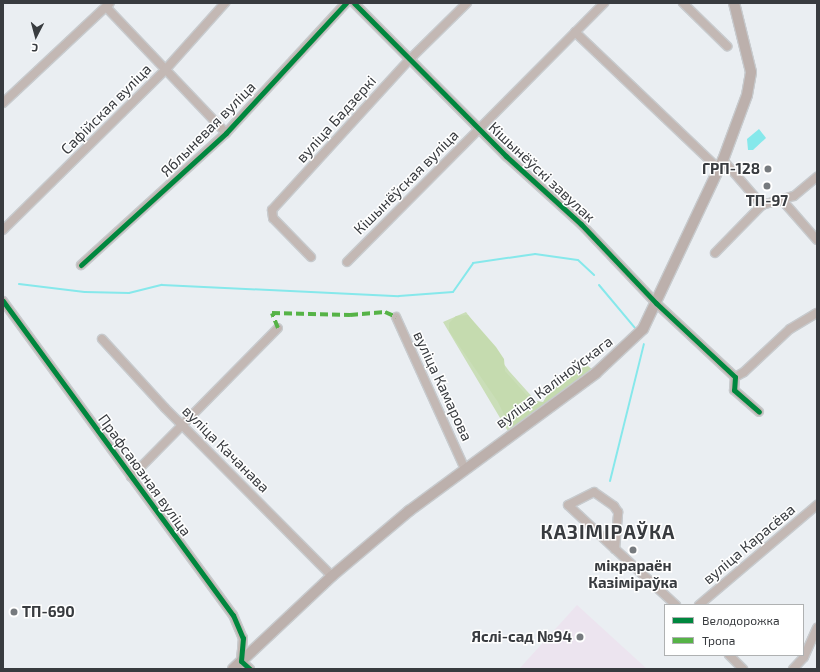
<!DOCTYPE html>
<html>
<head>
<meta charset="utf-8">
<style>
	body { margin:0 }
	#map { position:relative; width:820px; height:672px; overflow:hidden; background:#eaeef2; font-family:"Exo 2",sans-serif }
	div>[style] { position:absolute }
	.education>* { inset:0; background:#ece4ef }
	.green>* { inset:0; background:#cadeb8 }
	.forest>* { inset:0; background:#c5dbaf }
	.water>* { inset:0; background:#86e8eb }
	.stream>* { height:2px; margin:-1px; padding:0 1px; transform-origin:1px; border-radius:1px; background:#86e8eb }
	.roads { filter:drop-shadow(1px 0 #c7cacd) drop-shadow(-1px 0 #c7cacd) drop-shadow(0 1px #c7cacd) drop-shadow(0 -1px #c7cacd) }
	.minor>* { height:8px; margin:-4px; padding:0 4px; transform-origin:4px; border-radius:4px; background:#c3b8b4 }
	.major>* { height:10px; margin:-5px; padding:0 5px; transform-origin:5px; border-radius:5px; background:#bcb0ac }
	.quiet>* { height:4px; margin-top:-2px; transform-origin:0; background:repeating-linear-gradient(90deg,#56b347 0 8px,transparent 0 12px) }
	.cycleway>* { height:5px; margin:-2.5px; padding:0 2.5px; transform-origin:2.5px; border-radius:2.5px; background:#00873e }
	.dots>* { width:11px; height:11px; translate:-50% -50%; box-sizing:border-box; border:2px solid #fff; border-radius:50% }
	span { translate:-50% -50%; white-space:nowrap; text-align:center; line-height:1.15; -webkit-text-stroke:3px #fff; paint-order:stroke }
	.street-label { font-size:15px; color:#383b3f }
	.poi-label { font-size:15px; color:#383b3f; font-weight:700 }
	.right { translate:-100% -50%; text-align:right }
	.left { translate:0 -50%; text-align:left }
	.district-label { font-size:19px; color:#383b3f; font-weight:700; letter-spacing:1px }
	.frame { position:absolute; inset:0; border:4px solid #383b3f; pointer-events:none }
	.legend { position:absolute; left:664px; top:604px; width:140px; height:52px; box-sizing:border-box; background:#fff; border:1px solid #afb1b2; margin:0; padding:5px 7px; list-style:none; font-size:12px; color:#383b3f }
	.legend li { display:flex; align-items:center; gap:8px; height:20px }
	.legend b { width:20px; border:1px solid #afb1b2 }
	.north { position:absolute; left:16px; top:16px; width:40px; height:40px; -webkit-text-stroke:3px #fff; paint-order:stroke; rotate:186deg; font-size:11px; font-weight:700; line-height:16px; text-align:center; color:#383b3f }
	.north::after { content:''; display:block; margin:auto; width:14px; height:18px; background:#383b3f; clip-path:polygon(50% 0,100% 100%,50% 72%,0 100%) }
</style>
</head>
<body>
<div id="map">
	<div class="education">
		<div style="clip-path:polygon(577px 605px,646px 668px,645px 669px,519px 669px)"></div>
	</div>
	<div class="green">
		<div style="clip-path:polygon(466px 312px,509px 371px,544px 410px,509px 433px,443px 322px)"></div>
	</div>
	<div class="forest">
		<div style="clip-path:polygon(468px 315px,496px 347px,504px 359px,505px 371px,531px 400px,543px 402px,549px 392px,581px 368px,588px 366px,593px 370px,515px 427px,509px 425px,498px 402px,449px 331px,449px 323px,456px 316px)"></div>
	</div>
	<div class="water">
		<div style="clip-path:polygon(759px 129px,766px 138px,753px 150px,748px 150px,747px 139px)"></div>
	</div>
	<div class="stream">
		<div style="left:19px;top:284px;width:66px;rotate:6.9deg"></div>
		<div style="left:85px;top:292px;width:44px;rotate:1.3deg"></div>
		<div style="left:129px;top:293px;width:34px;rotate:-14deg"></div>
		<div style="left:162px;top:285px;width:237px;rotate:2.7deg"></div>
		<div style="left:399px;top:296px;width:54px;rotate:-4.2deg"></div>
		<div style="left:453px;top:292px;width:35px;rotate:-55deg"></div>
		<div style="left:473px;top:263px;width:63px;rotate:-8.3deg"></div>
		<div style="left:535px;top:254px;width:43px;rotate:7.9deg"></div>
		<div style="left:578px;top:260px;width:22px;rotate:43deg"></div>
		<div style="left:599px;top:285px;width:56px;rotate:50.1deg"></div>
		<div style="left:610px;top:481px;width:141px;rotate:-76.1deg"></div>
	</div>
	<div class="roads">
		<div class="minor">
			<div style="left:354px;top:3px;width:216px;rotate:45.2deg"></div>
			<div style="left:506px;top:156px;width:101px;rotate:42.2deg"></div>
			<div style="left:581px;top:224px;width:109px;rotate:46.5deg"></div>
			<div style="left:656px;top:303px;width:108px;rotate:43.1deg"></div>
			<div style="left:735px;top:377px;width:13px;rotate:94deg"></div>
			<div style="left:734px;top:390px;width:33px;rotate:41deg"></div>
			<div style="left:683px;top:3px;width:62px;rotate:44.3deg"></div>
			<div style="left:106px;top:7px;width:174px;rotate:46.4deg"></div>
			<div style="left:575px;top:32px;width:197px;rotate:43.6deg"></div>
			<div style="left:3px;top:103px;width:146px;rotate:-43.1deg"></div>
			<div style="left:723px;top:160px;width:60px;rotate:49.1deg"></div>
			<div style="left:782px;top:200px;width:53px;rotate:48.8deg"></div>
			<div style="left:3px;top:230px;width:229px;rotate:-44.6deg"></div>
			<div style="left:166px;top:69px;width:89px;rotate:-48.2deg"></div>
			<div style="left:715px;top:253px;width:67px;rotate:-45.6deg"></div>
			<div style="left:762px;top:205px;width:33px;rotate:-16deg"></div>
			<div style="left:794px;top:196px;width:30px;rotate:-40deg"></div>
			<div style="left:311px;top:257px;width:54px;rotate:-134.3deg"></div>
			<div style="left:273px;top:218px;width:8px;rotate:-97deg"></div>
			<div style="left:272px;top:210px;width:205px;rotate:-47.6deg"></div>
			<div style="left:410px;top:59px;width:80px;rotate:-44.5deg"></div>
			<div style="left:347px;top:262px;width:365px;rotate:-45.2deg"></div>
			<div style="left:81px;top:265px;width:196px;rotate:-42.3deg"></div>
			<div style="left:226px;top:133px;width:177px;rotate:-47.3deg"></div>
			<div style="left:3px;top:301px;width:389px;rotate:53.8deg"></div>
			<div style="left:233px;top:615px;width:25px;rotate:67deg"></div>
			<div style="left:243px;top:638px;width:23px;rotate:95deg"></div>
			<div style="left:241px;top:661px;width:12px;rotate:42deg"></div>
			<div style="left:396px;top:317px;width:165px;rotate:65.6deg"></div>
			<div style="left:102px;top:339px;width:93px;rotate:47.6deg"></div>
			<div style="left:165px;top:408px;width:237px;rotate:45.2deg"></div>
			<div style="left:735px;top:377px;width:10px;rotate:-29deg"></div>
			<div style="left:744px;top:372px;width:63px;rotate:-43.1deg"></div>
			<div style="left:790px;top:329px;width:31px;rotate:-31deg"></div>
			<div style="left:131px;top:477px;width:209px;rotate:-45.4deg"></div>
			<div style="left:615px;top:549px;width:37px;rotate:-85deg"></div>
			<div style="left:618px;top:512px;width:7px;rotate:-124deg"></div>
			<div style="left:614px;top:506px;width:24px;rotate:-145deg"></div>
			<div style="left:594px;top:492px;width:29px;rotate:153deg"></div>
			<div style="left:568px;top:505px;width:64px;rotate:43.1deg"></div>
			<div style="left:615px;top:549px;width:83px;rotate:42.6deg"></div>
			<div style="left:699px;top:605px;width:155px;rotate:-40.3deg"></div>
			<div style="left:729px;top:655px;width:20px;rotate:45deg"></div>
			<div style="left:793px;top:669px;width:16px;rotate:-47deg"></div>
			<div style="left:804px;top:657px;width:32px;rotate:-66deg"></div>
		</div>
		<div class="major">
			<div style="left:233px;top:669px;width:136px;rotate:-43.2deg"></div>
			<div style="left:332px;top:576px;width:101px;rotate:-40.2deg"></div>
			<div style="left:409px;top:511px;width:232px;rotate:-36.4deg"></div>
			<div style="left:596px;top:373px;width:64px;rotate:-43.1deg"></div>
			<div style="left:643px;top:329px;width:187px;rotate:-64.7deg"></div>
			<div style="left:723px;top:160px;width:69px;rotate:-69.7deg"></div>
			<div style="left:747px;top:95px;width:23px;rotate:-80deg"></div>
			<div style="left:751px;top:72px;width:71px;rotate:-103.8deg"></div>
		</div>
	</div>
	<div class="quiet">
		<div style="left:278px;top:328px;width:16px;rotate:-112deg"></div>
		<div style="left:272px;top:313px;width:78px;rotate:1.5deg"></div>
		<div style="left:350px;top:315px;width:35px;rotate:-5deg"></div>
		<div style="left:385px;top:312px;width:12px;rotate:24deg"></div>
	</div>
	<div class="cycleway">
		<div style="left:354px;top:3px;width:216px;rotate:45.2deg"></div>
		<div style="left:506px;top:156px;width:101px;rotate:42.2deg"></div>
		<div style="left:581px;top:224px;width:109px;rotate:46.5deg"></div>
		<div style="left:656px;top:303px;width:108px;rotate:43.1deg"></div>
		<div style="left:735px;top:377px;width:13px;rotate:94deg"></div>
		<div style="left:734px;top:390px;width:33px;rotate:41deg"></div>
		<div style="left:81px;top:265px;width:196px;rotate:-42.3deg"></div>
		<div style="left:226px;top:133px;width:177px;rotate:-47.3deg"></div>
		<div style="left:3px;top:301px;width:389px;rotate:53.8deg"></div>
		<div style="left:233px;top:615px;width:25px;rotate:67deg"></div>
		<div style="left:243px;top:638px;width:23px;rotate:95deg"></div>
		<div style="left:241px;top:661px;width:12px;rotate:42deg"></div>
	</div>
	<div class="dots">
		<div style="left:768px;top:169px;background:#767a7e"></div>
		<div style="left:767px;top:186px;background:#767a7e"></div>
		<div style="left:633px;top:550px;background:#767a7e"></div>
		<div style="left:14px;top:612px;background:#767a7e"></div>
		<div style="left:580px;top:637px;background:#767a7e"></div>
	</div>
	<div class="street-label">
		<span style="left:106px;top:109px;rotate:-45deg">Сафійская вуліца</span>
		<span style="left:336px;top:119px;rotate:-48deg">вуліца Бадзеркі</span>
		<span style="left:208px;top:129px;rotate:-45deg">Яблыневая вуліца</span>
		<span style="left:542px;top:172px;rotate:43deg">Кішынёўскі завулак</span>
		<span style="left:406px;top:182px;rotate:-45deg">Кішынёўская вуліца</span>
		<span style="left:554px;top:382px;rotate:-37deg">вуліца Каліноўскага</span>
		<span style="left:443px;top:386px;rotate:65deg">вуліца Камарова</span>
		<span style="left:226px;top:449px;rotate:45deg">вуліца Качанава</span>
		<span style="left:145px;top:475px;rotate:54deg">Прафсаюзная вуліца</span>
		<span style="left:749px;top:544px;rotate:-40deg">вуліца Карасёва</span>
	</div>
	<div class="poi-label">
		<span class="right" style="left:760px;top:169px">ГРП-128</span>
		<span style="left:767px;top:201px">ТП-97</span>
		<span style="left:633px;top:574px">мікрараён<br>Казіміраўка</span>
		<span class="left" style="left:22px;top:612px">ТП-690</span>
		<span class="right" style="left:572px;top:637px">Яслі-сад №94</span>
	</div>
	<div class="district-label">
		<span style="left:608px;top:532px">КАЗІМІРАЎКА</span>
	</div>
	<div class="frame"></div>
	<ul class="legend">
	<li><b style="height:5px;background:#00873e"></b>Велодорожка</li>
	<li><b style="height:5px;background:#56b347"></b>Тропа</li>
	</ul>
	<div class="north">С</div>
</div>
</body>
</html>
